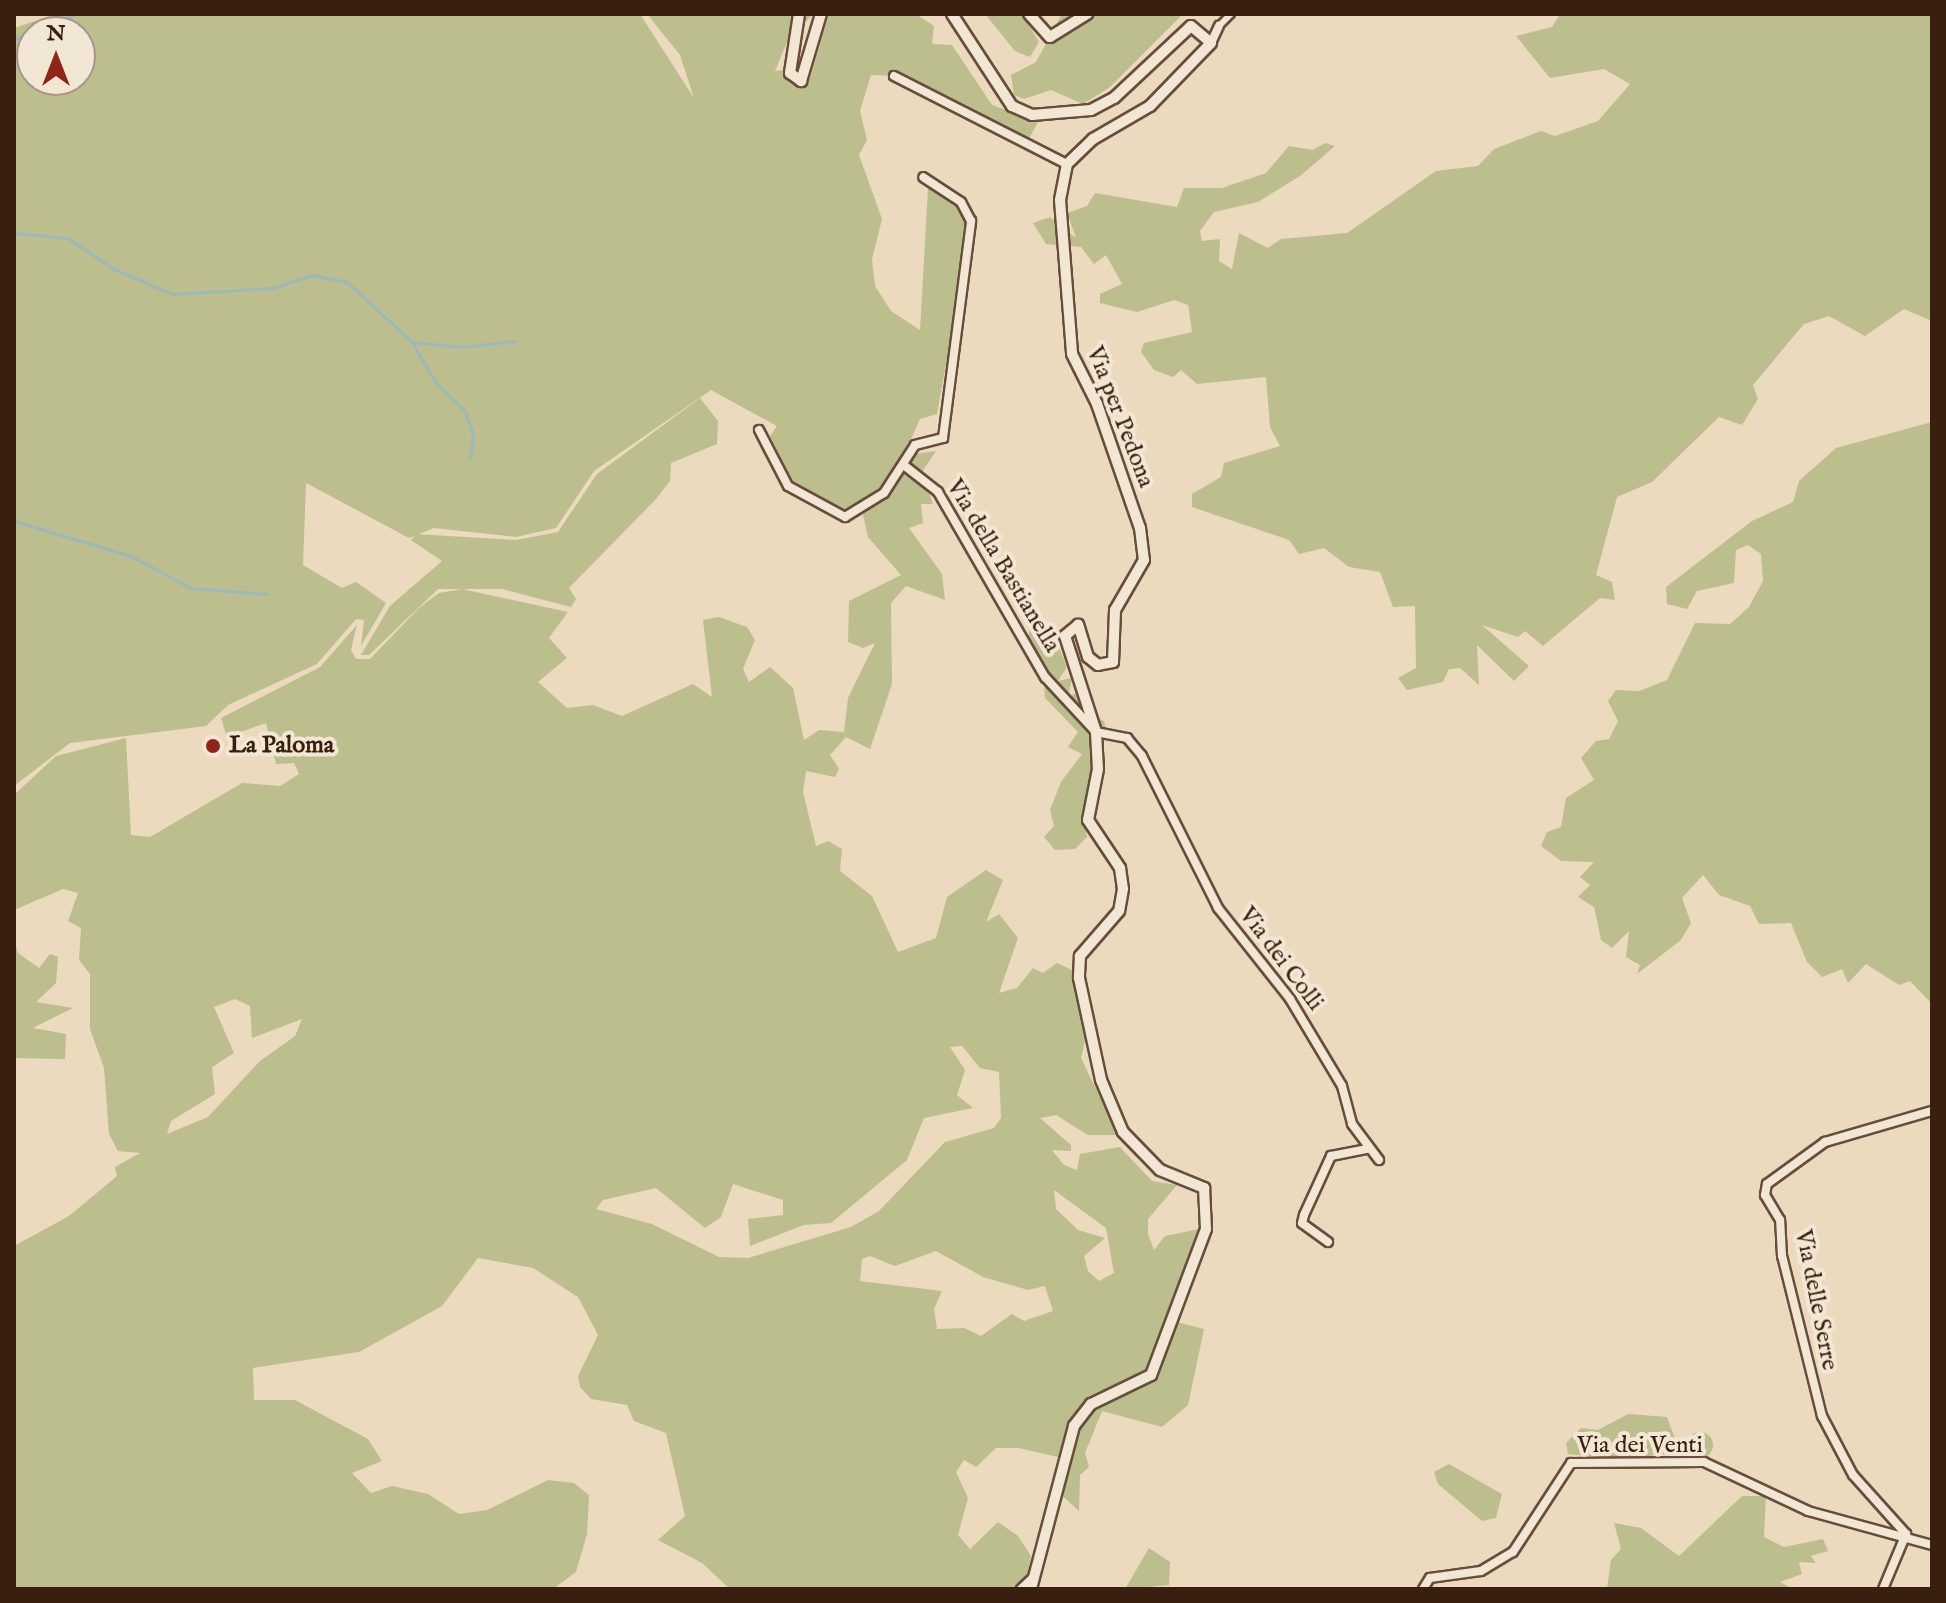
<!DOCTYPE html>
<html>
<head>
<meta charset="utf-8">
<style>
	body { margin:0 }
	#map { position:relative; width:1946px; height:1603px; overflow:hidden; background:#ebdabd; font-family:"IM FELL English",serif }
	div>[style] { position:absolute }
	.green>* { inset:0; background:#bcbe8e }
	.round { border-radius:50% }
	.stream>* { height:3px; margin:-1.5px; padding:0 1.5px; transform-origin:1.5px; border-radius:1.5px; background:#9cb8bb }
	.roads { filter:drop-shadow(2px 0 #664e3b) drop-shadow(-2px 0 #664e3b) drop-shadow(0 2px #664e3b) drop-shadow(0 -2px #664e3b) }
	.pedestrian>* { height:6px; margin:-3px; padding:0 3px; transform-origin:3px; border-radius:3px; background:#f2e7d4 }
	.minor>* { height:8px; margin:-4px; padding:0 4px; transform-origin:4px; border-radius:4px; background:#f2e7d4 }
	.tertiary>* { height:10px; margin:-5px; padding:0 5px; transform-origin:5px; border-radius:5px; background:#f2e7d4 }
	.dots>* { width:22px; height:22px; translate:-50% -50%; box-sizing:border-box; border:4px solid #f2e7d4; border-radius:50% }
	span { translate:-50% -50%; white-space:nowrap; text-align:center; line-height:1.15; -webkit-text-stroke:8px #f2e7d4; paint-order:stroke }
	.street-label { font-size:24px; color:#391f10 }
	.poi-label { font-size:24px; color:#391f10; font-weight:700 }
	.left { translate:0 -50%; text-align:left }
	.frame { position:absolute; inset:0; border:16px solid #391f10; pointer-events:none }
	.north { position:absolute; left:16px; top:16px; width:80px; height:80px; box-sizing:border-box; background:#f2e7d4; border:2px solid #a89786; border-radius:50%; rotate:0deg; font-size:22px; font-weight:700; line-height:32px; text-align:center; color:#391f10 }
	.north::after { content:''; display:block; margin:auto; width:28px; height:36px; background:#8f2418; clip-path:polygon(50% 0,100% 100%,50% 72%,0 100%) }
</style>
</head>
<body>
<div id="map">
	<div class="green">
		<div style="clip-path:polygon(evenodd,56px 14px,640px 14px,694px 98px,680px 55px,647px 14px,813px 14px,787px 42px,775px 71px,784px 70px,795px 85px,810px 79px,829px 14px,916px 14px,934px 26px,932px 44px,952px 45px,992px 105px,1038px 122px,1025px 146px,896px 76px,871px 75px,860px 111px,867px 140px,859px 155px,882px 219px,872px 259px,875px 286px,891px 311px,920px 330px,928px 188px,960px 205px,969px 236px,937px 414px,920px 419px,896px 473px,852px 513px,797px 490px,770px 436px,777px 426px,711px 390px,594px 471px,556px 528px,516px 537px,434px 528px,409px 538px,306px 483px,303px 565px,342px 588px,356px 582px,386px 603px,361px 646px,364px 620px,356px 619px,317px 664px,228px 705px,206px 726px,70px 743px,14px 786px,14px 28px,56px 14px,32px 32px,80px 32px,80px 80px,32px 80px,32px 32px)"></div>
		<div style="clip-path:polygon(985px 14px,1022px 14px,1039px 42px,1030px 57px,1015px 51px)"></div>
		<div style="clip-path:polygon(1062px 14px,1179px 14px,1181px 16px,1110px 87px,1083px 104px,1051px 90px,1024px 99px,1014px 95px,1011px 75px,1036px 62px)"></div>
		<div style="clip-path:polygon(1560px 14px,1932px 14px,1932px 321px,1904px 309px,1865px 336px,1829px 316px,1804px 324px,1753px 385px,1758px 399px,1742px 425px,1719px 417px,1652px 482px,1617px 497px,1596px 575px,1612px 582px,1615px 600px,1600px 598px,1543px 646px,1525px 631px,1518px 637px,1482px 625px,1529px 666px,1514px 681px,1477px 645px,1479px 685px,1460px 668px,1449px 669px,1443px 682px,1407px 690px,1398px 678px,1416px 668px,1415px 606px,1393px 607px,1380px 572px,1349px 567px,1324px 548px,1299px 554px,1289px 540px,1192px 507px,1192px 494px,1221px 477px,1224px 463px,1280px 446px,1270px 427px,1266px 377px,1197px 384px,1181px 370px,1173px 377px,1154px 370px,1141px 352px,1144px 343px,1192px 332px,1188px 305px,1174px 300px,1137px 312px,1100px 303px,1100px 294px,1122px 284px,1106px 255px,1094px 264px,1081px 247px,1046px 244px,1033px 223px,1050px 217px,1076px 238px,1067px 213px,1087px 206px,1095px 193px,1177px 207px,1184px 188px,1222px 188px,1266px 173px,1289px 146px,1313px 150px,1325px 143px,1335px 146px,1300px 176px,1258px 202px,1214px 212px,1200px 231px,1202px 241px,1220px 239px,1219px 261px,1232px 269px,1239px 233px,1268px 248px,1281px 239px,1347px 233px,1436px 171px,1478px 166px,1494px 149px,1541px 131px,1555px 136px,1598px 121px,1630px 84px,1604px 69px,1550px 78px,1516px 36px,1552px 27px)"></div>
		<div style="clip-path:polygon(700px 398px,718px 421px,717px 444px,671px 463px,670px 481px,656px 499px,569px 588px,576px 599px,571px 607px,502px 589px,438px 589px,369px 655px,361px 655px,390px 606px,442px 561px,411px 540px,416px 534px,516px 540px,558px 532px,597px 474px)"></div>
		<div style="clip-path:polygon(1932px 422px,1932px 1004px,1910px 981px,1899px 985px,1866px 964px,1848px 983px,1842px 969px,1822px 977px,1807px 962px,1791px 923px,1759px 924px,1750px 906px,1719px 895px,1703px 875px,1682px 898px,1691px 923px,1681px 940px,1637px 974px,1640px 965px,1626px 957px,1629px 931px,1612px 948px,1601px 940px,1594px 907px,1578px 897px,1590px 885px,1580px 877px,1594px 862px,1561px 861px,1541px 846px,1547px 832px,1561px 827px,1566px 798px,1594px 780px,1581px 758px,1596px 741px,1609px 739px,1618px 721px,1608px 701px,1616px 690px,1639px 691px,1667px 680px,1695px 623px,1730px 624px,1749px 607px,1763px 581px,1761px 554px,1748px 545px,1736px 550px,1734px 583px,1697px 591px,1687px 609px,1667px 604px,1666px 587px,1752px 521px,1793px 502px,1799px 481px,1836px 448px)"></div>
		<div style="clip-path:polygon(evenodd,936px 451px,922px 472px,933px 504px,921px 504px,923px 523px,909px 528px,942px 574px,945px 600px,906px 586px,891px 603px,892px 684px,870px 749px,846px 737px,830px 755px,839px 769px,835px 777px,806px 771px,803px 792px,816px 846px,828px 841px,842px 849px,840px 871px,872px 896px,898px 952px,936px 938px,947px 897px,986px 870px,1003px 880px,986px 922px,999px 914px,1018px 938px,999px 993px,1017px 988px,1033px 968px,1043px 973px,1057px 963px,1072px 970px,1089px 1023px,1081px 1058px,1118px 1135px,1088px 1135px,1056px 1115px,1040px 1118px,1071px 1145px,1071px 1151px,1052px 1150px,1064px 1165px,1077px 1170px,1080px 1154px,1120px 1147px,1152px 1181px,1177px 1185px,1148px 1219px,1148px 1234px,1154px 1250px,1165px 1236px,1199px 1229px,1196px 1259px,1165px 1319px,1204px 1329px,1188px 1405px,1162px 1427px,1102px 1411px,1085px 1453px,1089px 1467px,1080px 1475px,1079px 1511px,1053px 1487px,1062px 1458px,1019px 1448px,996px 1448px,976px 1467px,964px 1460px,956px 1472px,968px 1498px,958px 1535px,970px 1549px,998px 1522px,1018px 1536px,1031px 1556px,1025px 1589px,730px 1589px,702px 1563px,658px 1540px,685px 1516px,666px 1433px,634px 1421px,627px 1405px,591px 1399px,580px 1387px,578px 1376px,598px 1335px,578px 1297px,533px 1268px,478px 1258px,442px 1306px,359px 1352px,253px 1368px,254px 1400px,295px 1400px,368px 1439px,382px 1461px,352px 1473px,371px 1493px,392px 1486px,428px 1494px,459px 1514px,487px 1510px,548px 1480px,574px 1483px,589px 1495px,587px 1534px,576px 1572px,553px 1589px,14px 1589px,14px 1246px,69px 1216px,117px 1176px,115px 1167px,140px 1153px,118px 1151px,109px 1134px,104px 1068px,90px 1029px,90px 974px,79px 960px,81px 928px,68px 921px,78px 893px,63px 889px,14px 910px,14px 795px,56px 756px,126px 738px,131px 835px,150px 837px,242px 783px,280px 786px,299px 774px,294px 763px,276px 764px,266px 723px,227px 737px,221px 718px,320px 667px,357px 625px,351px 650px,356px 659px,370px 659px,419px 608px,439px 593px,462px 589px,568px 612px,549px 638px,567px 658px,538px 682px,567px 708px,593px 705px,622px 716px,693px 684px,712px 697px,703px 620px,719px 617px,747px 627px,755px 640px,743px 669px,749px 682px,770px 667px,793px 688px,804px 740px,819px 730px,844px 732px,848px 698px,875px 643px,863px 648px,848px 642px,849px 601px,901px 575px,868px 537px,863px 515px,915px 454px,936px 451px,235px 999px,250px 1006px,252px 1038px,302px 1019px,295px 1036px,260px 1061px,208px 1117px,167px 1134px,171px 1121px,215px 1094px,212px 1067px,234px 1053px,214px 1007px,235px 999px,936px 451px,962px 1046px,980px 1068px,999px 1072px,1001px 1118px,994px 1128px,945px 1142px,879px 1211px,851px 1227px,748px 1258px,719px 1257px,652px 1224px,596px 1209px,603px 1200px,656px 1188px,705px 1228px,721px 1217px,733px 1184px,783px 1200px,783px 1215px,748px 1219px,750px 1246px,804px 1225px,831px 1223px,907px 1160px,924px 1118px,973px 1108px,957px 1095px,965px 1070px,950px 1047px,962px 1046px,936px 451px,1054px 1190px,1106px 1228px,1114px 1273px,1099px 1281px,1088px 1271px,1084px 1256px,1105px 1238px,1078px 1230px,1056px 1209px,1054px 1190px,936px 451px,936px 1251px,983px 1277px,1028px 1290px,1045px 1286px,1053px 1311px,1024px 1321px,1012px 1314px,981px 1336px,964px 1328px,937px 1329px,934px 1309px,942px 1291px,860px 1281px,862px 1259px,870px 1256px,895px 1266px,936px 1251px)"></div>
		<div style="clip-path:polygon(1029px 630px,1044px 633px,1053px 654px,1057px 643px,1067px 667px,1058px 681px,1072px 678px,1068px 697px,1079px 692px,1081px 705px,1072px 708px,1104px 721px,1106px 731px,1090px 747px,1096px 764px,1085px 805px,1091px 807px,1084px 820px,1087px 837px,1075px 849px,1055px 850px,1044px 837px,1054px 826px,1050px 810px,1061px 782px,1082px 754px,1068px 747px,1078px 732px,1045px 698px,1043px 662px,1027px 661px)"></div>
		<div style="clip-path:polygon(14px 940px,18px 953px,39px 968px,50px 954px,58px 957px,56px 983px,36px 1002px,73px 1008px,33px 1028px,66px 1034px,65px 1059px,14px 1058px)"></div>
		<div style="clip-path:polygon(1628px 1414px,1667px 1417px,1680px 1452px,1625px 1459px,1568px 1454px,1566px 1443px,1581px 1428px,1598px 1430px)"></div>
		<div class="round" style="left:1687px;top:1432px;width:26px;height:26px"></div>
		<div style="clip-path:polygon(1449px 1464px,1502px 1494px,1496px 1518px,1482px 1521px,1438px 1484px,1434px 1472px)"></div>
		<div style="clip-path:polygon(1742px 1496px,1766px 1496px,1764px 1537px,1784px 1547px,1823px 1539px,1828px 1551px,1811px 1556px,1816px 1563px,1799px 1562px,1802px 1574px,1780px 1582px,1793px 1589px,1607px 1589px,1611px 1560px,1621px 1549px,1614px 1523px,1641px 1528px,1679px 1556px)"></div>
		<div style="clip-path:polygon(1149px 1548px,1170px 1562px,1169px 1585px,1125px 1589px)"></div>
	</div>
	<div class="stream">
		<div style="left:14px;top:39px;width:67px;rotate:-22deg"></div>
		<div style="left:14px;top:233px;width:54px;rotate:5.3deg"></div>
		<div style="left:68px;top:238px;width:58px;rotate:33.7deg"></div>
		<div style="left:116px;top:270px;width:62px;rotate:22.8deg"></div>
		<div style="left:173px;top:294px;width:99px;rotate:-3.5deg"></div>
		<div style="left:272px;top:288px;width:41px;rotate:-18.4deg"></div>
		<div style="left:311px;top:275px;width:37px;rotate:11deg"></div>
		<div style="left:347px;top:282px;width:88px;rotate:42.7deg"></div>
		<div style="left:412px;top:342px;width:50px;rotate:5.7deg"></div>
		<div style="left:462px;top:347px;width:53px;rotate:-6.5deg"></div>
		<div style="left:412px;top:342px;width:48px;rotate:59.7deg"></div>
		<div style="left:436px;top:383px;width:40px;rotate:44deg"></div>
		<div style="left:465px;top:411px;width:24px;rotate:71deg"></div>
		<div style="left:473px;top:434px;width:24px;rotate:97deg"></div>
		<div style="left:14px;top:521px;width:122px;rotate:16.7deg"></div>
		<div style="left:131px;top:556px;width:68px;rotate:28.1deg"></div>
		<div style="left:191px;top:588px;width:76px;rotate:4.5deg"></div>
	</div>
	<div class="roads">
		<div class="pedestrian">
			<div style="left:1219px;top:26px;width:17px;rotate:-45deg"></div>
		</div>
		<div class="minor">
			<div style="left:1211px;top:43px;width:19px;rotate:-65deg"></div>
			<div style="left:894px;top:76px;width:194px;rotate:27deg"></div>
			<div style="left:759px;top:430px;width:63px;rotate:62.6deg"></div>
			<div style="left:788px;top:486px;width:65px;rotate:28.5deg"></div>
			<div style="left:845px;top:517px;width:46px;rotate:-31.6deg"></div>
			<div style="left:884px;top:493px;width:57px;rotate:-57.1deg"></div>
			<div style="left:915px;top:445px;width:29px;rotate:-14deg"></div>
			<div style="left:943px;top:438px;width:219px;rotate:-82.6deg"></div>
			<div style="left:971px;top:221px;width:21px;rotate:-118deg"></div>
			<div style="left:961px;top:202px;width:45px;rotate:-146.7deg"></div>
			<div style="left:905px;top:466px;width:42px;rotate:38.2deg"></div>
			<div style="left:938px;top:492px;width:214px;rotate:60deg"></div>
			<div style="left:1045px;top:677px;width:75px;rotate:47.2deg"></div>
			<div style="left:1096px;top:732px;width:32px;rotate:11deg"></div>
			<div style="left:1127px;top:738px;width:23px;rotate:50deg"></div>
			<div style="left:1142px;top:756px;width:170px;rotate:63.4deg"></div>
			<div style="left:1218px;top:908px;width:116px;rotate:51.6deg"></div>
			<div style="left:1290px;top:999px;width:101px;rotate:59.1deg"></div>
			<div style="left:1342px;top:1086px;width:39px;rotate:75deg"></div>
			<div style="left:1352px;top:1124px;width:45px;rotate:53.1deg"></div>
			<div style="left:1328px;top:1242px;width:32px;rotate:-144deg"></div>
			<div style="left:1302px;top:1223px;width:8px;rotate:-76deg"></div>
			<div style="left:1304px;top:1215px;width:65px;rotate:-65.4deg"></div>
			<div style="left:1331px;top:1156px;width:37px;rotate:-11deg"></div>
			<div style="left:1906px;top:1534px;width:79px;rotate:-131.9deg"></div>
			<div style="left:1853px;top:1475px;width:67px;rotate:-117.7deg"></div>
			<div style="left:1822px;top:1416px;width:165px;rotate:-104deg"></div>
			<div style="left:1782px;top:1256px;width:36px;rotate:-93deg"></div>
			<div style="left:1780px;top:1220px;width:29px;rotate:-121deg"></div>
			<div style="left:1765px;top:1195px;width:11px;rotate:-80deg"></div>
			<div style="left:1767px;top:1184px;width:72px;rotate:-35.9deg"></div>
			<div style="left:1825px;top:1142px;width:111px;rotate:-16.2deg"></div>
			<div style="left:1021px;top:1589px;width:19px;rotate:-43deg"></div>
			<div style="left:1423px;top:1589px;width:13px;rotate:-58deg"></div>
			<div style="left:1430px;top:1578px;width:51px;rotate:-7.8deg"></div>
			<div style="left:1481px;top:1571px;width:37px;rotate:-31deg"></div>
			<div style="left:1513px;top:1552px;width:106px;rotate:-56.9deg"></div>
			<div style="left:1571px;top:1463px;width:133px;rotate:-0.4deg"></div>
			<div style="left:1704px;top:1462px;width:115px;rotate:25.2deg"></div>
			<div style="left:1808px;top:1511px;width:129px;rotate:15.3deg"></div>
			<div style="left:1883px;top:1589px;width:60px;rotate:-67.3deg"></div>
		</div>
		<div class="tertiary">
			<div style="left:799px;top:14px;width:60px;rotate:98.7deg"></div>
			<div style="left:790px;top:73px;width:14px;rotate:36deg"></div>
			<div style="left:801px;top:81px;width:70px;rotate:-73.4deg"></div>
			<div style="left:952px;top:14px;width:110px;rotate:56.9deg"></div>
			<div style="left:1012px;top:106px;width:22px;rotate:24deg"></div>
			<div style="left:1032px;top:115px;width:59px;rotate:-4.8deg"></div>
			<div style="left:1091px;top:110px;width:26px;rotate:-28deg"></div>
			<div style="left:1114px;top:98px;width:105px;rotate:-43.1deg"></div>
			<div style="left:1191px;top:26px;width:26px;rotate:40deg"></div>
			<div style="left:1211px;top:43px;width:88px;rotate:134.1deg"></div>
			<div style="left:1150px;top:106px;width:66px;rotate:149.9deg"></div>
			<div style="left:1093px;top:139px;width:36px;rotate:136deg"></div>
			<div style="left:1067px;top:164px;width:37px;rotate:101deg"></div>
			<div style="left:1060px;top:200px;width:154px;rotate:85.5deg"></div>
			<div style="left:1072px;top:354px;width:56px;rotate:63.4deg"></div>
			<div style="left:1097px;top:404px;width:131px;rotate:70.9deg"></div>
			<div style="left:1140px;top:528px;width:32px;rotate:83deg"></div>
			<div style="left:1144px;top:560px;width:58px;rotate:120.1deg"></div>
			<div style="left:1115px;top:610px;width:52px;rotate:92.2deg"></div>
			<div style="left:1113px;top:662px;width:15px;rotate:169deg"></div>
			<div style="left:1098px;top:665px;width:13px;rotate:-141deg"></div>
			<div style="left:1088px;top:657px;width:34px;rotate:-107deg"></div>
			<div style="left:1078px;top:625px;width:17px;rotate:140deg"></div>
			<div style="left:1065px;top:636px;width:101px;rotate:72.1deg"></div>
			<div style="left:1096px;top:732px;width:37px;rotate:87deg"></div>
			<div style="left:1098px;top:769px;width:52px;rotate:101.1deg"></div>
			<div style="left:1088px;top:820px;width:58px;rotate:56.3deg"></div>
			<div style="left:1120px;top:868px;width:21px;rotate:82deg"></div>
			<div style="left:1123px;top:889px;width:22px;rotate:100deg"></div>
			<div style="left:1119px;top:911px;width:60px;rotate:130.9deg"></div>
			<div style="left:1080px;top:956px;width:22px;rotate:93deg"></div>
			<div style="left:1079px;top:978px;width:104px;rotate:77.8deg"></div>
			<div style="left:1101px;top:1080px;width:56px;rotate:67.1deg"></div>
			<div style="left:1123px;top:1132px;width:53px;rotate:45.8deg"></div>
			<div style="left:1160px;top:1170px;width:48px;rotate:22.2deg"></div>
			<div style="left:1204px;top:1188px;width:41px;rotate:87.2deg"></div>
			<div style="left:1206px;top:1229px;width:156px;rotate:110.6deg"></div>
			<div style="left:1151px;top:1375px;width:67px;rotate:154.2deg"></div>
			<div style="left:1091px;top:1404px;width:28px;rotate:128deg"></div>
			<div style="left:1074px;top:1426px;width:169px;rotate:104.8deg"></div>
			<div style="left:1029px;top:14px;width:31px;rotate:48deg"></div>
			<div style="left:1050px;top:37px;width:44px;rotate:-31.9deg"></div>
		</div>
	</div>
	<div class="dots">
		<div style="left:213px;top:746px;background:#8f2418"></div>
	</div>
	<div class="street-label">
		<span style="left:1120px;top:417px;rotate:69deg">Via per Pedona</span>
		<span style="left:1003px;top:566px;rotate:59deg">Via della Bastianella</span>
		<span style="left:1281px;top:959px;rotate:53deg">Via dei Colli</span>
		<span style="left:1816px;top:1300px;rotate:79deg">Via delle Serre</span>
		<span style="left:1640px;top:1446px">Via dei Venti</span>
	</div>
	<div class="poi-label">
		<span class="left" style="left:229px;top:746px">La Paloma</span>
	</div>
	<div class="frame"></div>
	<div class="north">N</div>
</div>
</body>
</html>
